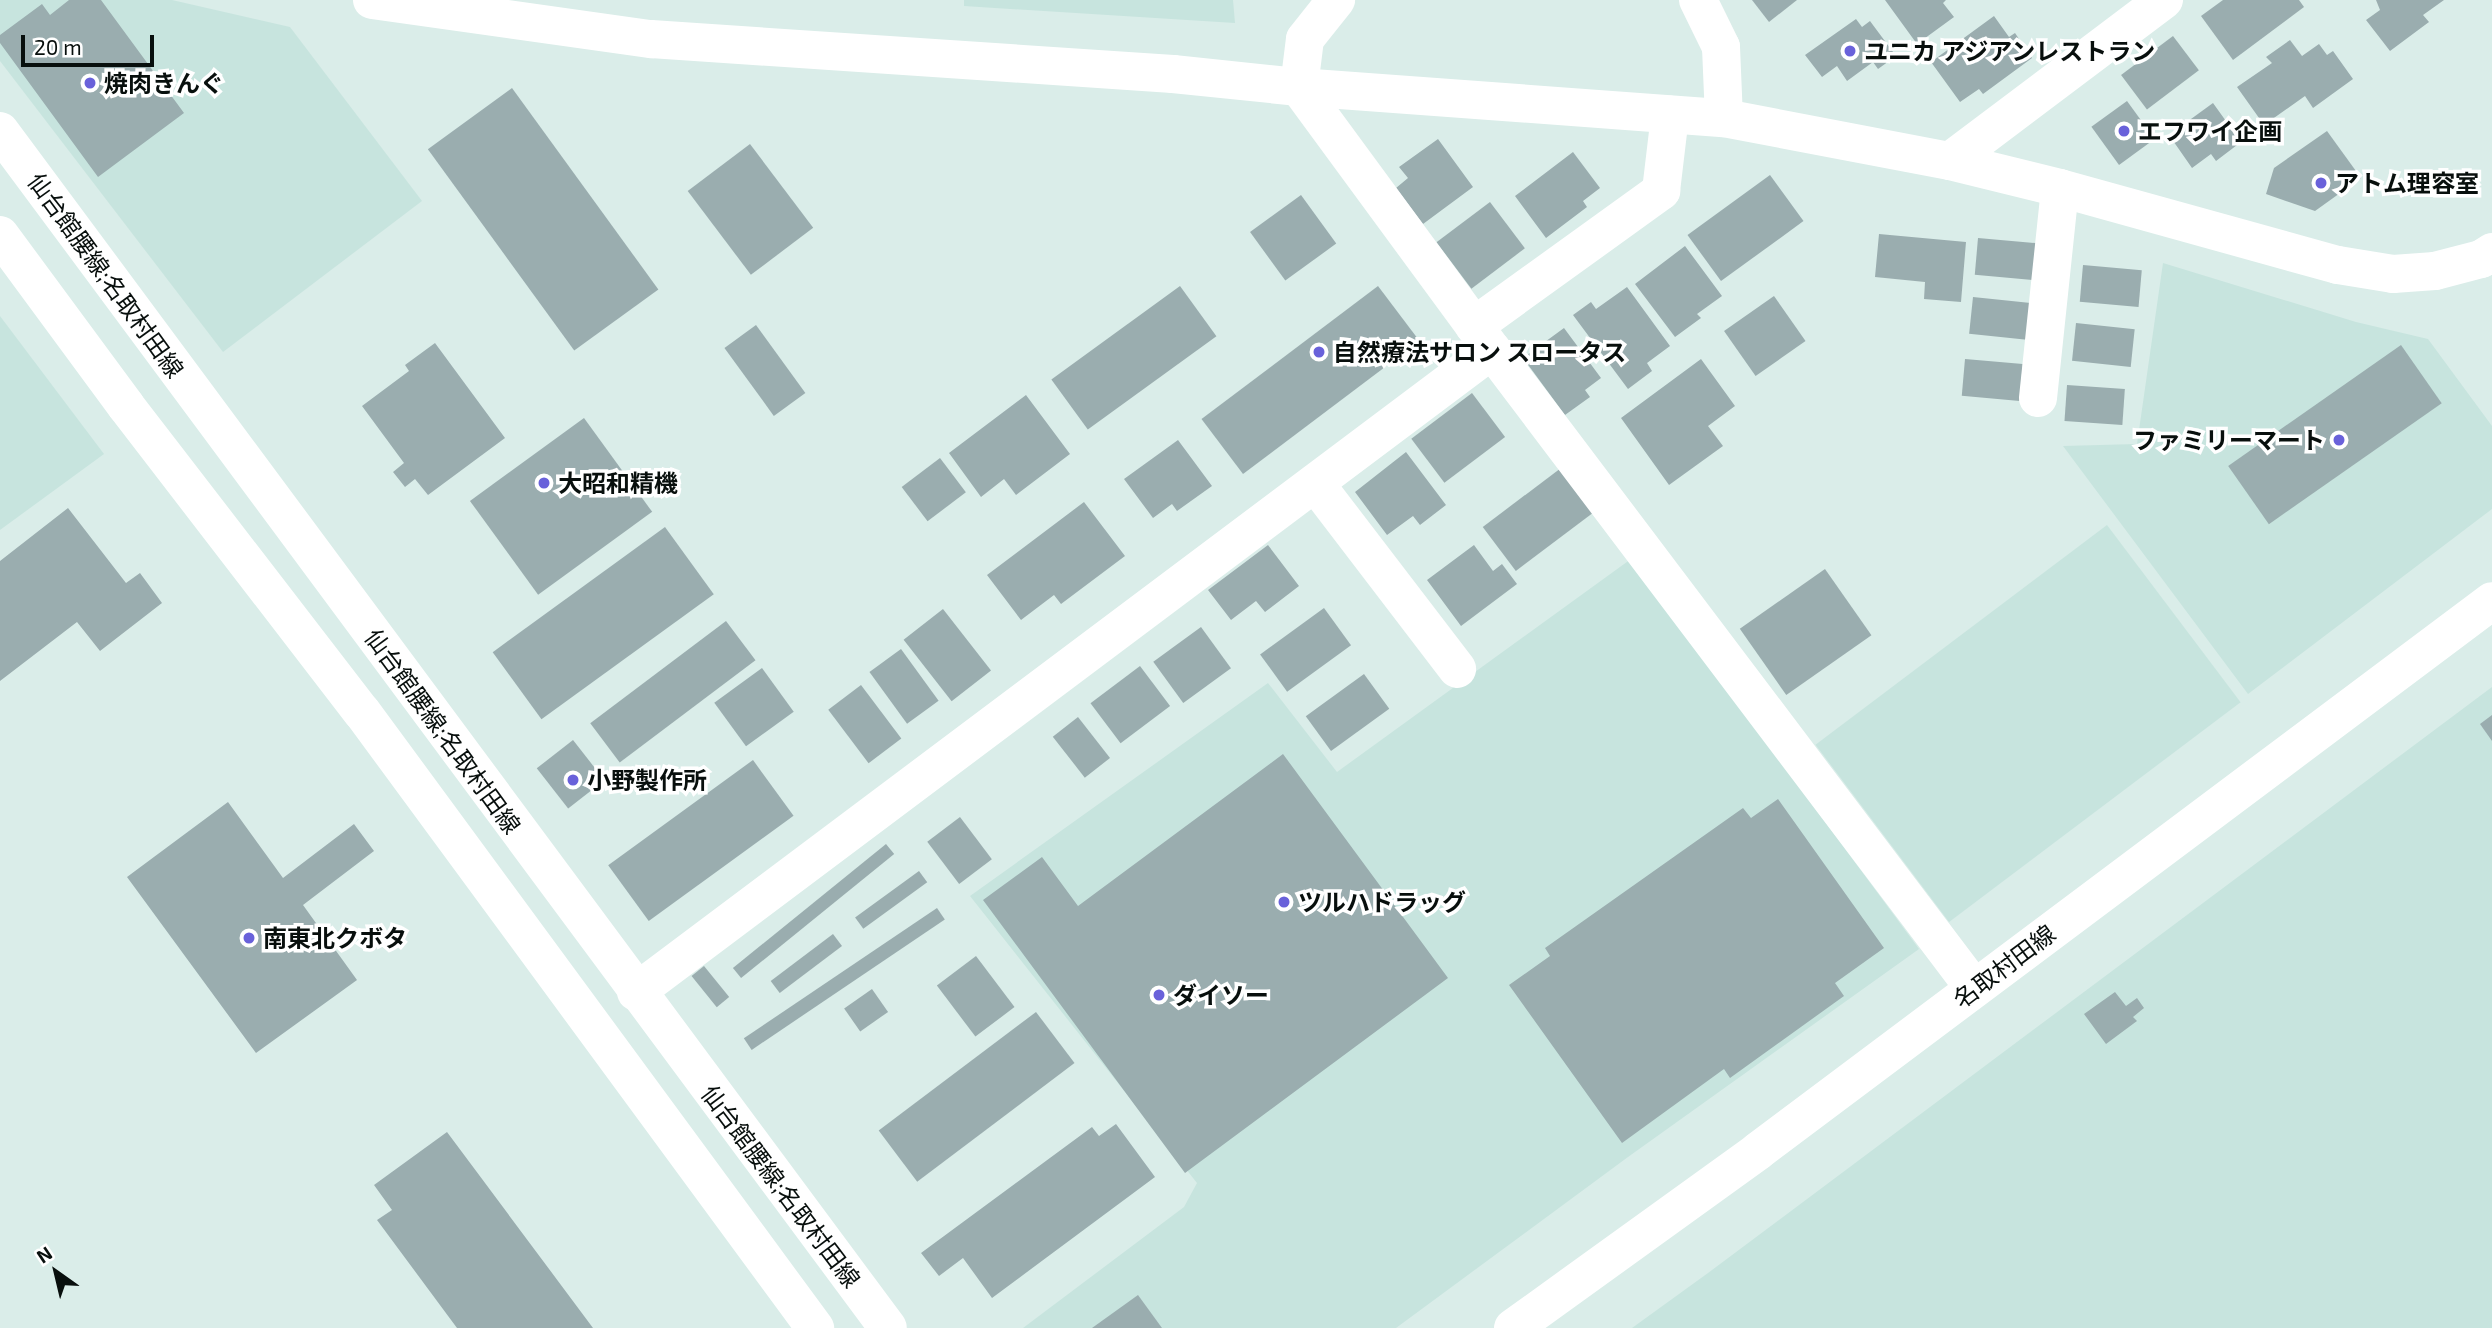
<!DOCTYPE html>
<html>
<head>
<meta charset="utf-8">
<style>
	body { margin:0 }
	#map { position:relative; width:2492px; height:1328px; overflow:hidden; background:#daede9; font-family:"Exo 2","Noto Sans JP",sans-serif }
	div>[style] { position:absolute }
	.built>* { inset:0; background:#c7e4de; transform-origin:0 0 }
	.building>* { inset:0; background:#9aadaf; transform-origin:0 0 }
	.minor>* { height:38px; margin:-19px; padding:0 19px; transform-origin:19px; border-radius:19px; background:#fff }
	.major>* { height:38px; margin:-19px; padding:0 19px; transform-origin:19px; border-radius:19px; background:#fff }
	.dots>* { width:19px; height:19px; translate:-50% -50%; box-sizing:border-box; border:4px solid #fff; border-radius:50% }
	span { translate:-50% -50%; white-space:nowrap; text-align:center; line-height:1.15; -webkit-text-stroke:7px #fff; paint-order:stroke }
	.poi-label { font-size:24px; color:#080f0d; font-weight:700 }
	.left { translate:0 -50%; text-align:left }
	.right { translate:-100% -50%; text-align:right }
	.street-label { font-size:24px; color:#080f0d }
	.north { position:absolute; left:21px; top:1237px; width:70px; height:70px; -webkit-text-stroke:5px #fff; paint-order:stroke; rotate:326deg; font-size:19px; font-weight:700; line-height:28px; text-align:center; color:#080f0d }
	.north::after { content:''; display:block; margin:auto; width:24px; height:32px; background:#080f0d; clip-path:polygon(50% 0,100% 100%,50% 72%,0 100%) }
	.scale { position:absolute; left:21px; top:35px; width:133px; height:32px; box-sizing:border-box; border:4px solid #080f0d; border-top:0; padding-left:9px; font-size:21px; line-height:24px; white-space:nowrap; color:#080f0d; -webkit-text-stroke:5px #fff; paint-order:stroke }
</style>
</head>
<body>
<div id="map">
	<div class="built">
		<div style="clip-path:polygon(0 0,172px 0,290px 27px,422px 201px,223px 352px,0 61px)"></div>
		<div style="clip-path:polygon(964px 0,1233px 0,1235px 23px,964px 6px)"></div>
		<div style="clip-path:polygon(2163px 263px,2356px 322px,2428px 339px,2492px 426px,2492px 509px,2248px 694px,2063px 446px,2137px 444px)"></div>
		<div style="clip-path:polygon(0 316px,104px 454px,0 530px)"></div>
		<div style="left:2107px;top:525px;width:222px;height:365px;rotate:53deg"></div>
		<div style="clip-path:polygon(1631px 559px,1919px 949px,1628px 1157px,1396px 1328px,1023px 1328px,1184px 1207px,1197px 1183px,970px 896px,1268px 683px,1337px 772px)"></div>
		<div style="clip-path:polygon(2492px 687px,2492px 1328px,1632px 1328px,1708px 1273px)"></div>
	</div>
	<div class="building">
		<div style="clip-path:polygon(69px 0,101px 0,184px 113px,98px 177px,0 43px,0 35px,42px 4px,50px 15px)"></div>
		<div style="clip-path:polygon(1752px 0,1797px 0,1769px 22px)"></div>
		<div style="clip-path:polygon(1885px 0,1946px 0,1943px 3px,1954px 17px,1917px 44px)"></div>
		<div style="clip-path:polygon(2223px 0,2299px 0,2304px 7px,2233px 60px,2201px 16px)"></div>
		<div style="clip-path:polygon(2376px 0,2444px 0,2423px 15px,2429px 22px,2390px 51px,2366px 20px,2380px 10px)"></div>
		<div style="clip-path:polygon(1994px 16px,2009px 37px,2015px 33px,2032px 58px,1983px 94px,1979px 89px,1960px 102px,1931px 62px)"></div>
		<div style="clip-path:polygon(1856px 19px,1862px 27px,1870px 21px,1896px 56px,1878px 69px,1873px 62px,1847px 81px,1837px 66px,1822px 77px,1805px 55px)"></div>
		<div style="left:2173px;top:36px;width:43px;height:65px;rotate:53deg"></div>
		<div style="clip-path:polygon(2290px 40px,2302px 56px,2319px 44px,2327px 55px,2333px 51px,2353px 79px,2313px 108px,2305px 96px,2264px 125px,2237px 87px,2272px 63px,2266px 57px)"></div>
		<div style="left:512px;top:88px;width:249px;height:104px;rotate:54deg"></div>
		<div style="left:2127px;top:101px;width:47px;height:44px;rotate:54deg"></div>
		<div style="clip-path:polygon(2213px 103px,2241px 142px,2216px 161px,2211px 154px,2192px 168px,2169px 135px)"></div>
		<div style="clip-path:polygon(2327px 131px,2361px 178px,2315px 211px,2266px 194px,2274px 168px)"></div>
		<div style="clip-path:polygon(1438px 139px,1473px 187px,1423px 224px,1396px 188px,1408px 178px,1399px 167px)"></div>
		<div style="left:750px;top:144px;width:105px;height:78px;rotate:53deg"></div>
		<div style="clip-path:polygon(1573px 152px,1600px 188px,1583px 201px,1587px 207px,1546px 238px,1515px 196px)"></div>
		<div style="left:1770px;top:175px;width:57px;height:102px;rotate:54deg"></div>
		<div style="left:1301px;top:195px;width:60px;height:63px;rotate:54deg"></div>
		<div style="left:1490px;top:202px;width:58px;height:67px;rotate:53deg"></div>
		<div style="clip-path:polygon(1879px 234px,1966px 242px,1961px 302px,1924px 299px,1925px 282px,1875px 277px)"></div>
		<div style="left:1978px;top:238px;width:58px;height:37px;rotate:5deg"></div>
		<div style="clip-path:polygon(1685px 246px,1722px 296px,1697px 314px,1701px 318px,1675px 337px,1635px 284px)"></div>
		<div style="left:2083px;top:265px;width:59px;height:37px;rotate:5deg"></div>
		<div style="left:1180px;top:286px;width:62px;height:159px;rotate:54deg"></div>
		<div style="left:1378px;top:286px;width:69px;height:221px;rotate:53deg"></div>
		<div style="clip-path:polygon(1627px 287px,1670px 346px,1647px 363px,1652px 371px,1628px 389px,1573px 315px,1591px 302px,1596px 309px)"></div>
		<div style="left:1774px;top:296px;width:55px;height:61px;rotate:55deg"></div>
		<div style="left:1973px;top:297px;width:58px;height:37px;rotate:6deg"></div>
		<div style="left:2076px;top:323px;width:59px;height:38px;rotate:6deg"></div>
		<div style="left:756px;top:325px;width:84px;height:39px;rotate:54deg"></div>
		<div style="clip-path:polygon(1564px 328px,1601px 378px,1585px 390px,1590px 397px,1565px 415px,1523px 358px)"></div>
		<div style="clip-path:polygon(435px 343px,505px 438px,428px 495px,415px 479px,405px 487px,393px 472px,404px 463px,362px 406px,409px 371px,405px 365px)"></div>
		<div style="left:2401px;top:345px;width:71px;height:211px;rotate:55deg"></div>
		<div style="clip-path:polygon(1701px 359px,1735px 406px,1708px 426px,1723px 446px,1669px 485px,1621px 418px)"></div>
		<div style="left:1965px;top:359px;width:58px;height:37px;rotate:5deg"></div>
		<div style="left:2067px;top:385px;width:58px;height:36px;rotate:4deg"></div>
		<div style="left:1472px;top:393px;width:55px;height:76px;rotate:53deg"></div>
		<div style="clip-path:polygon(1026px 395px,1070px 454px,1016px 495px,1004px 479px,981px 497px,949px 453px)"></div>
		<div style="left:584px;top:418px;width:116px;height:141px;rotate:54deg"></div>
		<div style="clip-path:polygon(1178px 440px,1212px 486px,1177px 511px,1172px 504px,1153px 518px,1124px 479px)"></div>
		<div style="clip-path:polygon(1406px 452px,1446px 505px,1420px 525px,1413px 516px,1387px 535px,1355px 492px)"></div>
		<div style="left:940px;top:458px;width:43px;height:48px;rotate:53deg"></div>
		<div style="left:1561px;top:468px;width:55px;height:98px;rotate:53deg"></div>
		<div style="clip-path:polygon(1084px 502px,1125px 556px,1061px 604px,1054px 595px,1021px 620px,987px 575px)"></div>
		<div style="clip-path:polygon(68px 508px,126px 583px,140px 573px,162px 603px,100px 651px,77px 622px,0 681px,0 561px)"></div>
		<div style="left:665px;top:527px;width:83px;height:213px;rotate:54deg"></div>
		<div style="clip-path:polygon(1268px 545px,1299px 586px,1265px 612px,1256px 601px,1231px 620px,1208px 590px)"></div>
		<div style="clip-path:polygon(1474px 545px,1493px 571px,1502px 564px,1517px 584px,1461px 626px,1427px 580px)"></div>
		<div style="left:1825px;top:569px;width:81px;height:104px;rotate:55deg"></div>
		<div style="left:1324px;top:608px;width:46px;height:79px;rotate:54deg"></div>
		<div style="left:943px;top:609px;width:78px;height:50px;rotate:52deg"></div>
		<div style="left:726px;top:621px;width:49px;height:170px;rotate:53deg"></div>
		<div style="left:1201px;top:627px;width:51px;height:59px;rotate:54deg"></div>
		<div style="left:901px;top:649px;width:64px;height:39px;rotate:54deg"></div>
		<div style="left:1140px;top:666px;width:50px;height:62px;rotate:53deg"></div>
		<div style="left:762px;top:668px;width:54px;height:59px;rotate:54deg"></div>
		<div style="left:1364px;top:674px;width:43px;height:72px;rotate:54deg"></div>
		<div style="left:861px;top:685px;width:67px;height:41px;rotate:53deg"></div>
		<div style="clip-path:polygon(2492px 715px,2492px 741px,2480px 724px)"></div>
		<div style="left:1078px;top:717px;width:52px;height:32px;rotate:52deg"></div>
		<div style="left:573px;top:740px;width:51px;height:46px;rotate:52deg"></div>
		<div style="clip-path:polygon(1283px 754px,1448px 978px,1185px 1173px,983px 900px,1042px 857px,1078px 906px)"></div>
		<div style="left:753px;top:760px;width:69px;height:179px;rotate:54deg"></div>
		<div style="clip-path:polygon(1778px 799px,1884px 948px,1835px 983px,1844px 996px,1730px 1078px,1724px 1069px,1622px 1143px,1509px 985px,1550px 956px,1545px 948px,1743px 808px,1751px 818px)"></div>
		<div style="clip-path:polygon(228px 802px,283px 878px,354px 824px,374px 851px,303px 905px,357px 980px,256px 1053px,127px 877px)"></div>
		<div style="left:960px;top:817px;width:53px;height:41px;rotate:53deg"></div>
		<div style="left:886px;top:844px;width:13px;height:197px;rotate:51deg"></div>
		<div style="left:919px;top:871px;width:14px;height:79px;rotate:54deg"></div>
		<div style="left:937px;top:908px;width:14px;height:233px;rotate:56deg"></div>
		<div style="left:833px;top:934px;width:15px;height:78px;rotate:53deg"></div>
		<div style="left:976px;top:956px;width:64px;height:49px;rotate:53deg"></div>
		<div style="left:704px;top:966px;width:40px;height:16px;rotate:51deg"></div>
		<div style="left:872px;top:989px;width:28px;height:34px;rotate:55deg"></div>
		<div style="clip-path:polygon(2115px 992px,2126px 1006px,2137px 998px,2144px 1008px,2133px 1017px,2137px 1021px,2106px 1044px,2084px 1014px)"></div>
		<div style="left:1036px;top:1012px;width:64px;height:197px;rotate:53deg"></div>
		<div style="clip-path:polygon(1116px 1124px,1155px 1177px,992px 1298px,963px 1258px,939px 1276px,921px 1253px,1092px 1127px,1099px 1136px)"></div>
		<div style="clip-path:polygon(447px 1132px,593px 1328px,457px 1328px,377px 1220px,392px 1210px,374px 1185px)"></div>
		<div style="clip-path:polygon(1138px 1295px,1162px 1328px,1092px 1328px)"></div>
	</div>
	<div class="minor">
		<div style="left:372px;top:0;width:282px;rotate:8deg"></div>
		<div style="left:651px;top:39px;width:523px;rotate:3.84deg"></div>
		<div style="left:1173px;top:74px;width:127px;rotate:5.9deg"></div>
		<div style="left:1299px;top:87px;width:426px;rotate:4.2deg"></div>
		<div style="left:1724px;top:118px;width:230px;rotate:10.8deg"></div>
		<div style="left:1950px;top:161px;width:113px;rotate:13.8deg"></div>
		<div style="left:2060px;top:188px;width:288px;rotate:15.5deg"></div>
		<div style="left:2338px;top:265px;width:56px;rotate:9.3deg"></div>
		<div style="left:2393px;top:274px;width:42px;rotate:-4.1deg"></div>
		<div style="left:2435px;top:271px;width:48px;rotate:-14.6deg"></div>
		<div style="left:2481px;top:259px;width:13px;rotate:-32deg"></div>
		<div style="left:1698px;top:0;width:52px;rotate:63.9deg"></div>
		<div style="left:1721px;top:47px;width:71px;rotate:87.6deg"></div>
		<div style="left:1950px;top:161px;width:268px;rotate:-37deg"></div>
		<div style="left:1474px;top:326px;width:231px;rotate:-35.8deg"></div>
		<div style="left:1661px;top:191px;width:77px;rotate:-83.2deg"></div>
		<div style="left:1492px;top:350px;width:800px;rotate:52.93deg"></div>
		<div style="left:2038px;top:398px;width:211px;rotate:-84deg"></div>
		<div style="left:1315px;top:483px;width:234px;rotate:52.6deg"></div>
		<div style="left:636px;top:992px;width:1070px;rotate:-36.87deg"></div>
		<div style="left:1492px;top:350px;width:326px;rotate:-126.3deg"></div>
		<div style="left:1299px;top:87px;width:48px;rotate:-82.9deg"></div>
		<div style="left:1305px;top:39px;width:50px;rotate:-51.5deg"></div>
	</div>
	<div class="major">
		<div style="left:0;top:131px;width:1490px;rotate:53.43deg"></div>
		<div style="left:0;top:235px;width:212px;rotate:53.6deg"></div>
		<div style="left:126px;top:406px;width:386px;rotate:52.4deg"></div>
		<div style="left:362px;top:712px;width:765px;rotate:53.67deg"></div>
		<div style="left:1513px;top:1328px;width:302px;rotate:-35.8deg"></div>
		<div style="left:1758px;top:1151px;width:917px;rotate:-36.84deg"></div>
	</div>
	<div class="dots">
		<div style="left:1850px;top:51px;background:#6961da"></div>
		<div style="left:90px;top:83px;background:#6961da"></div>
		<div style="left:2124px;top:131px;background:#6961da"></div>
		<div style="left:2321px;top:183px;background:#6961da"></div>
		<div style="left:1319px;top:352px;background:#6961da"></div>
		<div style="left:2339px;top:440px;background:#6961da"></div>
		<div style="left:544px;top:483px;background:#6961da"></div>
		<div style="left:573px;top:780px;background:#6961da"></div>
		<div style="left:1284px;top:902px;background:#6961da"></div>
		<div style="left:249px;top:938px;background:#6961da"></div>
		<div style="left:1159px;top:995px;background:#6961da"></div>
	</div>
	<div class="poi-label">
		<span class="left" style="left:1864px;top:51px">ユニカ アジアンレストラン</span>
		<span class="left" style="left:104px;top:83px">焼肉きんぐ</span>
		<span class="left" style="left:2138px;top:131px">エフワイ企画</span>
		<span class="left" style="left:2335px;top:183px">アトム理容室</span>
		<span class="left" style="left:1333px;top:352px">自然療法サロン スロータス</span>
		<span class="right" style="left:2325px;top:440px">ファミリーマート</span>
		<span class="left" style="left:558px;top:483px">大昭和精機</span>
		<span class="left" style="left:587px;top:780px">小野製作所</span>
		<span class="left" style="left:1298px;top:902px">ツルハドラッグ</span>
		<span class="left" style="left:263px;top:938px">南東北クボタ</span>
		<span class="left" style="left:1173px;top:995px">ダイソー</span>
	</div>
	<div class="street-label">
		<span style="left:106px;top:275px;rotate:54deg">仙台館腰線;名取村田線</span>
		<span style="left:443px;top:731px;rotate:54deg">仙台館腰線;名取村田線</span>
		<span style="left:2004px;top:966px;rotate:-37deg">名取村田線</span>
		<span style="left:781px;top:1186px;rotate:53deg">仙台館腰線;名取村田線</span>
	</div>
	<div class="north">N</div>
	<div class="scale">20 m</div>
</div>
</body>
</html>
